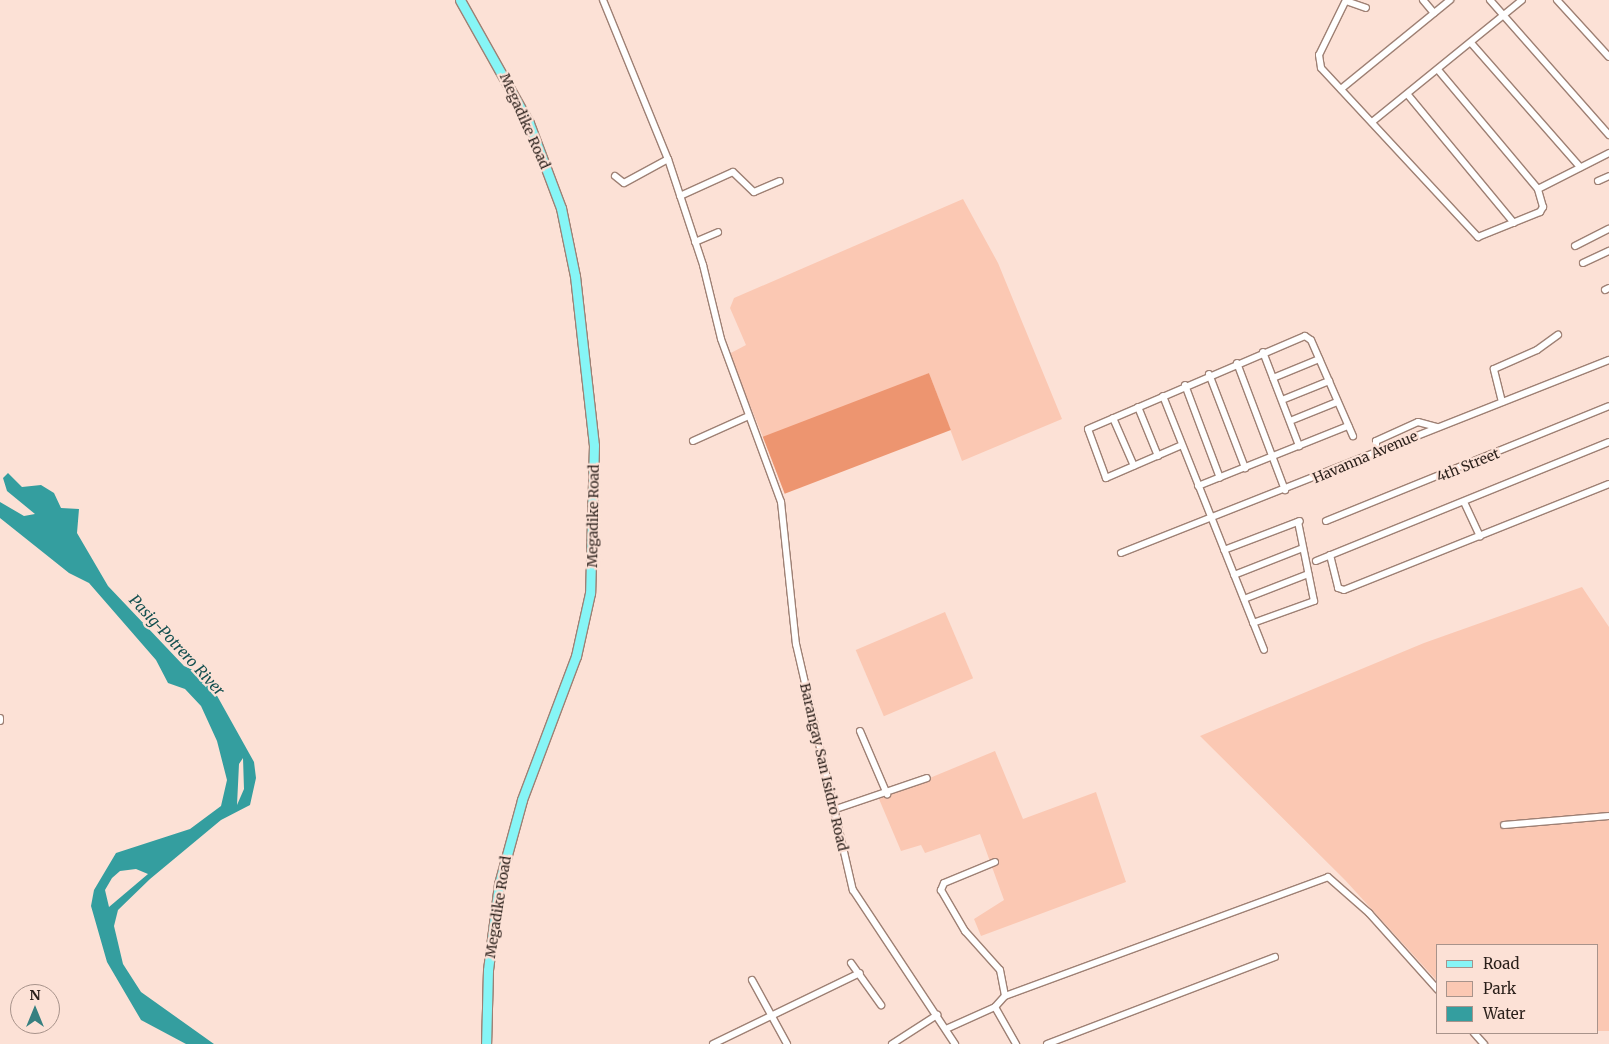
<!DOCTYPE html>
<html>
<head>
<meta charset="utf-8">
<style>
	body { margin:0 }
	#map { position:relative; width:1609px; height:1044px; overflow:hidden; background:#fce1d6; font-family:Merriweather,serif }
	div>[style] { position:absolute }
	.green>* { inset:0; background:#fbc8b3; transform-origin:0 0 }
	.forest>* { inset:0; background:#ed9570; transform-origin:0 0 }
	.water>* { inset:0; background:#349e9f }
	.roads { filter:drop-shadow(1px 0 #9e8074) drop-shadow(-1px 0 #9e8074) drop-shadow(0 1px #9e8074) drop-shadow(0 -1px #9e8074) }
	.minor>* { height:6px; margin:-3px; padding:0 3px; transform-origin:3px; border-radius:3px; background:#fff }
	.major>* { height:9px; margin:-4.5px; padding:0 4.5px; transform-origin:4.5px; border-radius:4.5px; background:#86f5f6 }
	span { translate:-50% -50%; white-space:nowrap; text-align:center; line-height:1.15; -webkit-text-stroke:4.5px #fce1d6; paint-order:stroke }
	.street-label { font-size:14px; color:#2a1f1a }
	.water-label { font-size:15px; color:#134f4f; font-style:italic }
	.legend { position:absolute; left:1436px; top:944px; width:162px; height:90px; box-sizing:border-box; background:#fce1d6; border:1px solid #a8938b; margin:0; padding:6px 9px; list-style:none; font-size:15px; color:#2a1f1a }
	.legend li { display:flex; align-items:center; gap:10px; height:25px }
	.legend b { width:25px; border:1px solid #a8938b }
	.north { position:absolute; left:10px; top:984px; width:50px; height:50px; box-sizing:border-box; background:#fce1d6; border:1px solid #a8938b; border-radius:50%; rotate:0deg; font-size:14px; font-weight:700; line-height:20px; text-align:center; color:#2a1f1a }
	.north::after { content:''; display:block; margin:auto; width:18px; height:22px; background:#378080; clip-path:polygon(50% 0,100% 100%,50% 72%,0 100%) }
</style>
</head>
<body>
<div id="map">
	<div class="green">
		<div style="clip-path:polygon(963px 199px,998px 263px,1062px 419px,962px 461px,929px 373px,765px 442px,729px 354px,746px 345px,730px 308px,734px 298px)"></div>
		<div style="clip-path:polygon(1582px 587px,1609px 627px,1609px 1031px,1598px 1031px,1598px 945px,1438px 945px,1438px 982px,1345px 880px,1200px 736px,1424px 643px)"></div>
		<div style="left:945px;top:612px;width:72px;height:97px;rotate:67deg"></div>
		<div style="clip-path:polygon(995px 751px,1023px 819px,1096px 792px,1126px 882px,981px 936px,974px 919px,1004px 900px,980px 834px,925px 853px,921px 845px,901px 851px,879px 799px)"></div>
	</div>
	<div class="forest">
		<div style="left:929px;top:373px;width:61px;height:178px;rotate:69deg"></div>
	</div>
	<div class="water">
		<div style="clip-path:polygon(evenodd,8px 473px,22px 487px,41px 485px,54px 493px,61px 508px,79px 509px,77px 533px,108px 586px,184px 666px,206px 676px,254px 762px,256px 778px,250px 805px,221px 820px,150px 879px,118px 910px,114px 926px,123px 964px,141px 992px,214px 1044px,186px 1044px,141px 1020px,107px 962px,91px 906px,94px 890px,116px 853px,190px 829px,221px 806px,227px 780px,217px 741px,201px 706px,185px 689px,168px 683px,156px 660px,89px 583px,69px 573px,0 518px,0 502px,24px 516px,35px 514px,7px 491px,3px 478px,8px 473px,243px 758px,244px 789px,237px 805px,239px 764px,243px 758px,8px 473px,136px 869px,148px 874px,109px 907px,105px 890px,112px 878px,120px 871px,136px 869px)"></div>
	</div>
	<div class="roads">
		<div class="minor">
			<div style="left:603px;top:0;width:172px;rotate:67.8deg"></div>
			<div style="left:668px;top:159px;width:112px;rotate:71.7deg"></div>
			<div style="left:703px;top:265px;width:76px;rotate:76.3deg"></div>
			<div style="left:721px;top:339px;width:174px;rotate:69.8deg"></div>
			<div style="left:781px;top:502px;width:143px;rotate:84deg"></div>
			<div style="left:796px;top:644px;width:253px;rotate:77deg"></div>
			<div style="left:853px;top:890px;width:185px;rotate:56.5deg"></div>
			<div style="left:1346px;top:0;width:61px;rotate:116.1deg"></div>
			<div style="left:1319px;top:55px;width:13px;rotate:81deg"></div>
			<div style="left:1321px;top:68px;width:231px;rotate:47.1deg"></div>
			<div style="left:1478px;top:237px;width:67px;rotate:-22deg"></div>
			<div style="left:1540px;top:212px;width:6px;rotate:-59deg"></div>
			<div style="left:1543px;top:207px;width:19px;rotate:-106deg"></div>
			<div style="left:1538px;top:189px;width:80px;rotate:-26.9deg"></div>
			<div style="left:1423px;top:0;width:17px;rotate:50deg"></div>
			<div style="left:1490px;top:0;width:180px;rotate:48.6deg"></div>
			<div style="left:1557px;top:0;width:77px;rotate:47.6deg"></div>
			<div style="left:1346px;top:1px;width:21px;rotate:19deg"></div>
			<div style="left:1472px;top:44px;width:164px;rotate:48.7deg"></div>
			<div style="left:1439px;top:71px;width:154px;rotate:50deg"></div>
			<div style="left:1341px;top:89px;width:141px;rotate:-39.2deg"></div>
			<div style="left:1408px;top:95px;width:166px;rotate:50.4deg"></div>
			<div style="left:1372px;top:122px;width:193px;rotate:-39.1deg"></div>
			<div style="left:615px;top:176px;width:11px;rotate:38deg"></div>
			<div style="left:624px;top:183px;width:50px;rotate:-28.6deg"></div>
			<div style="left:1598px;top:181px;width:12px;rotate:-24deg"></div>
			<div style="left:680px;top:196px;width:58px;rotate:-24.4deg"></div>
			<div style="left:733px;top:172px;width:29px;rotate:44deg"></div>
			<div style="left:754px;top:192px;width:28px;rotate:-23deg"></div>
			<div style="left:695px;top:242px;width:25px;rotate:-23deg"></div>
			<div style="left:1575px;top:246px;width:38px;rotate:-27deg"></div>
			<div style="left:1583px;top:263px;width:29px;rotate:-25deg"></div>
			<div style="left:1605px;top:290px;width:4px;rotate:-27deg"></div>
			<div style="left:1263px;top:352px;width:101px;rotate:69deg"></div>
			<div style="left:1237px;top:363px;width:136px;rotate:69.3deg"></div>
			<div style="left:1209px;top:374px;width:101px;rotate:69deg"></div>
			<div style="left:1273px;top:378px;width:50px;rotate:-22.4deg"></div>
			<div style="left:1185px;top:385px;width:99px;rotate:69.4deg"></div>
			<div style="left:1163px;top:396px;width:273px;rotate:68.3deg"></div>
			<div style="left:1282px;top:400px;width:51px;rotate:-22deg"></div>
			<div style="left:1502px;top:402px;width:34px;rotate:-104deg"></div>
			<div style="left:1494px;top:369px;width:47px;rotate:-23.8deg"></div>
			<div style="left:1537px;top:350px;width:26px;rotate:-36deg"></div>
			<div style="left:1138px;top:407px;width:53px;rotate:67.8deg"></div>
			<div style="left:1113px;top:418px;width:52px;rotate:66.4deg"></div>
			<div style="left:1290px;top:421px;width:51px;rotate:-22deg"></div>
			<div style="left:693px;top:441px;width:61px;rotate:-24.1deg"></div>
			<div style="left:1182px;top:445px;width:83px;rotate:156.5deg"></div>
			<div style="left:1106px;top:478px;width:52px;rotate:-110.2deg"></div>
			<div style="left:1088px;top:429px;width:236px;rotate:-23.2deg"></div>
			<div style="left:1305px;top:336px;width:7px;rotate:34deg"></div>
			<div style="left:1311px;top:340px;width:105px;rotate:66.4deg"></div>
			<div style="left:1376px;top:453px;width:12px;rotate:-90deg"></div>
			<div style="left:1376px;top:441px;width:46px;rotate:-24.3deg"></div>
			<div style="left:1418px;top:422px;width:20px;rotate:15deg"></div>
			<div style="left:1198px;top:486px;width:162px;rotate:-21.8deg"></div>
			<div style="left:1464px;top:502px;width:38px;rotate:65deg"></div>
			<div style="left:1326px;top:521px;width:305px;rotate:-22.1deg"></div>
			<div style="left:1224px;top:550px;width:81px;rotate:-20.9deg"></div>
			<div style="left:1121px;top:553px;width:525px;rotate:-21.58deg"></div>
			<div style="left:1330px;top:555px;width:34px;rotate:76deg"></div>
			<div style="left:1338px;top:588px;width:6px;rotate:18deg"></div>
			<div style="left:1344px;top:590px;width:285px;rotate:-21.8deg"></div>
			<div style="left:1316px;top:561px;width:316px;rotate:-22.1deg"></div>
			<div style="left:1234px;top:575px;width:74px;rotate:-21.4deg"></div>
			<div style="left:1244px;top:599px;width:69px;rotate:-21.3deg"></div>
			<div style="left:1253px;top:623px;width:65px;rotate:-19.8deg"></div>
			<div style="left:1314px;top:601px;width:81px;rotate:-101.4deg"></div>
			<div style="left:0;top:718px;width:3px;rotate:90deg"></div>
			<div style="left:860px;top:731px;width:69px;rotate:66.8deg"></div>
			<div style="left:833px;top:810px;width:99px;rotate:-18.8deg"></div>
			<div style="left:1504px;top:825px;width:105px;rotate:-4.9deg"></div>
			<div style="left:995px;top:862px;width:55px;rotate:157.6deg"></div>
			<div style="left:944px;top:883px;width:8px;rotate:113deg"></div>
			<div style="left:941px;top:890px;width:48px;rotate:59.7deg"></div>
			<div style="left:965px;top:931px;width:52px;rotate:48.1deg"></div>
			<div style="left:1000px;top:970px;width:26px;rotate:79deg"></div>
			<div style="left:851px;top:963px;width:52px;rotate:54.5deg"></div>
			<div style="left:752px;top:980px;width:73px;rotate:61.3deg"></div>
			<div style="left:995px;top:1007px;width:43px;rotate:60.4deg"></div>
			<div style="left:946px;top:1029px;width:54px;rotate:-24.2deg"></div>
			<div style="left:995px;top:1007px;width:15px;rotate:-48deg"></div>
			<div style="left:1005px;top:996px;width:344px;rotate:-20.2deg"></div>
			<div style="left:1328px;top:877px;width:55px;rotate:41.3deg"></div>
			<div style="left:1369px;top:913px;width:103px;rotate:48.1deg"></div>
			<div style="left:1474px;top:1033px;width:15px;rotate:48deg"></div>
			<div style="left:713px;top:1044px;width:163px;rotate:-25.8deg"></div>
			<div style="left:892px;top:1044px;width:54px;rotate:-32.8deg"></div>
			<div style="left:1047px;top:1044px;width:244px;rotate:-20.9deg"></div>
		</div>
		<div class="major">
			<div style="left:460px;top:0;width:141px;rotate:60.7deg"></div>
			<div style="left:529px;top:123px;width:91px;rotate:69.4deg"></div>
			<div style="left:561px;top:208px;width:69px;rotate:78.4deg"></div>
			<div style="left:575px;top:276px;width:170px;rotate:83.6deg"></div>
			<div style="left:594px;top:445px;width:148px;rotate:91.5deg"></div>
			<div style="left:590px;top:593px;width:65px;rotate:102.5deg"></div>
			<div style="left:576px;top:656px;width:154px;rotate:110.6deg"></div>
			<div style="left:522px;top:800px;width:87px;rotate:105.3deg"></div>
			<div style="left:499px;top:884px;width:87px;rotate:97.3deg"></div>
			<div style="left:488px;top:970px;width:74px;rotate:91.5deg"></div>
		</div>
	</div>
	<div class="street-label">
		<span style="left:525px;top:121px;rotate:66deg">Megadike Road</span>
		<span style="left:1365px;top:457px;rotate:-23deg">Havanna Avenue</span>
		<span style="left:1468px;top:465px;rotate:-22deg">4th Street</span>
		<span style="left:593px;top:516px;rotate:-89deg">Megadike Road</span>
		<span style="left:824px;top:767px;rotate:77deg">Barangay San Isidro Road</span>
		<span style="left:498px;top:907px;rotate:-81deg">Megadike Road</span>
	</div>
	<div class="water-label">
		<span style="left:177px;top:645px;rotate:47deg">Pasig-Potrero River</span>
	</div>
	<ul class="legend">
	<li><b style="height:6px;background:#86f5f6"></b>Road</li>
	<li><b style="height:14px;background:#fbc8b3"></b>Park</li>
	<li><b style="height:14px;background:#349e9f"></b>Water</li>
	</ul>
	<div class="north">N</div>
</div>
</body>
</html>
